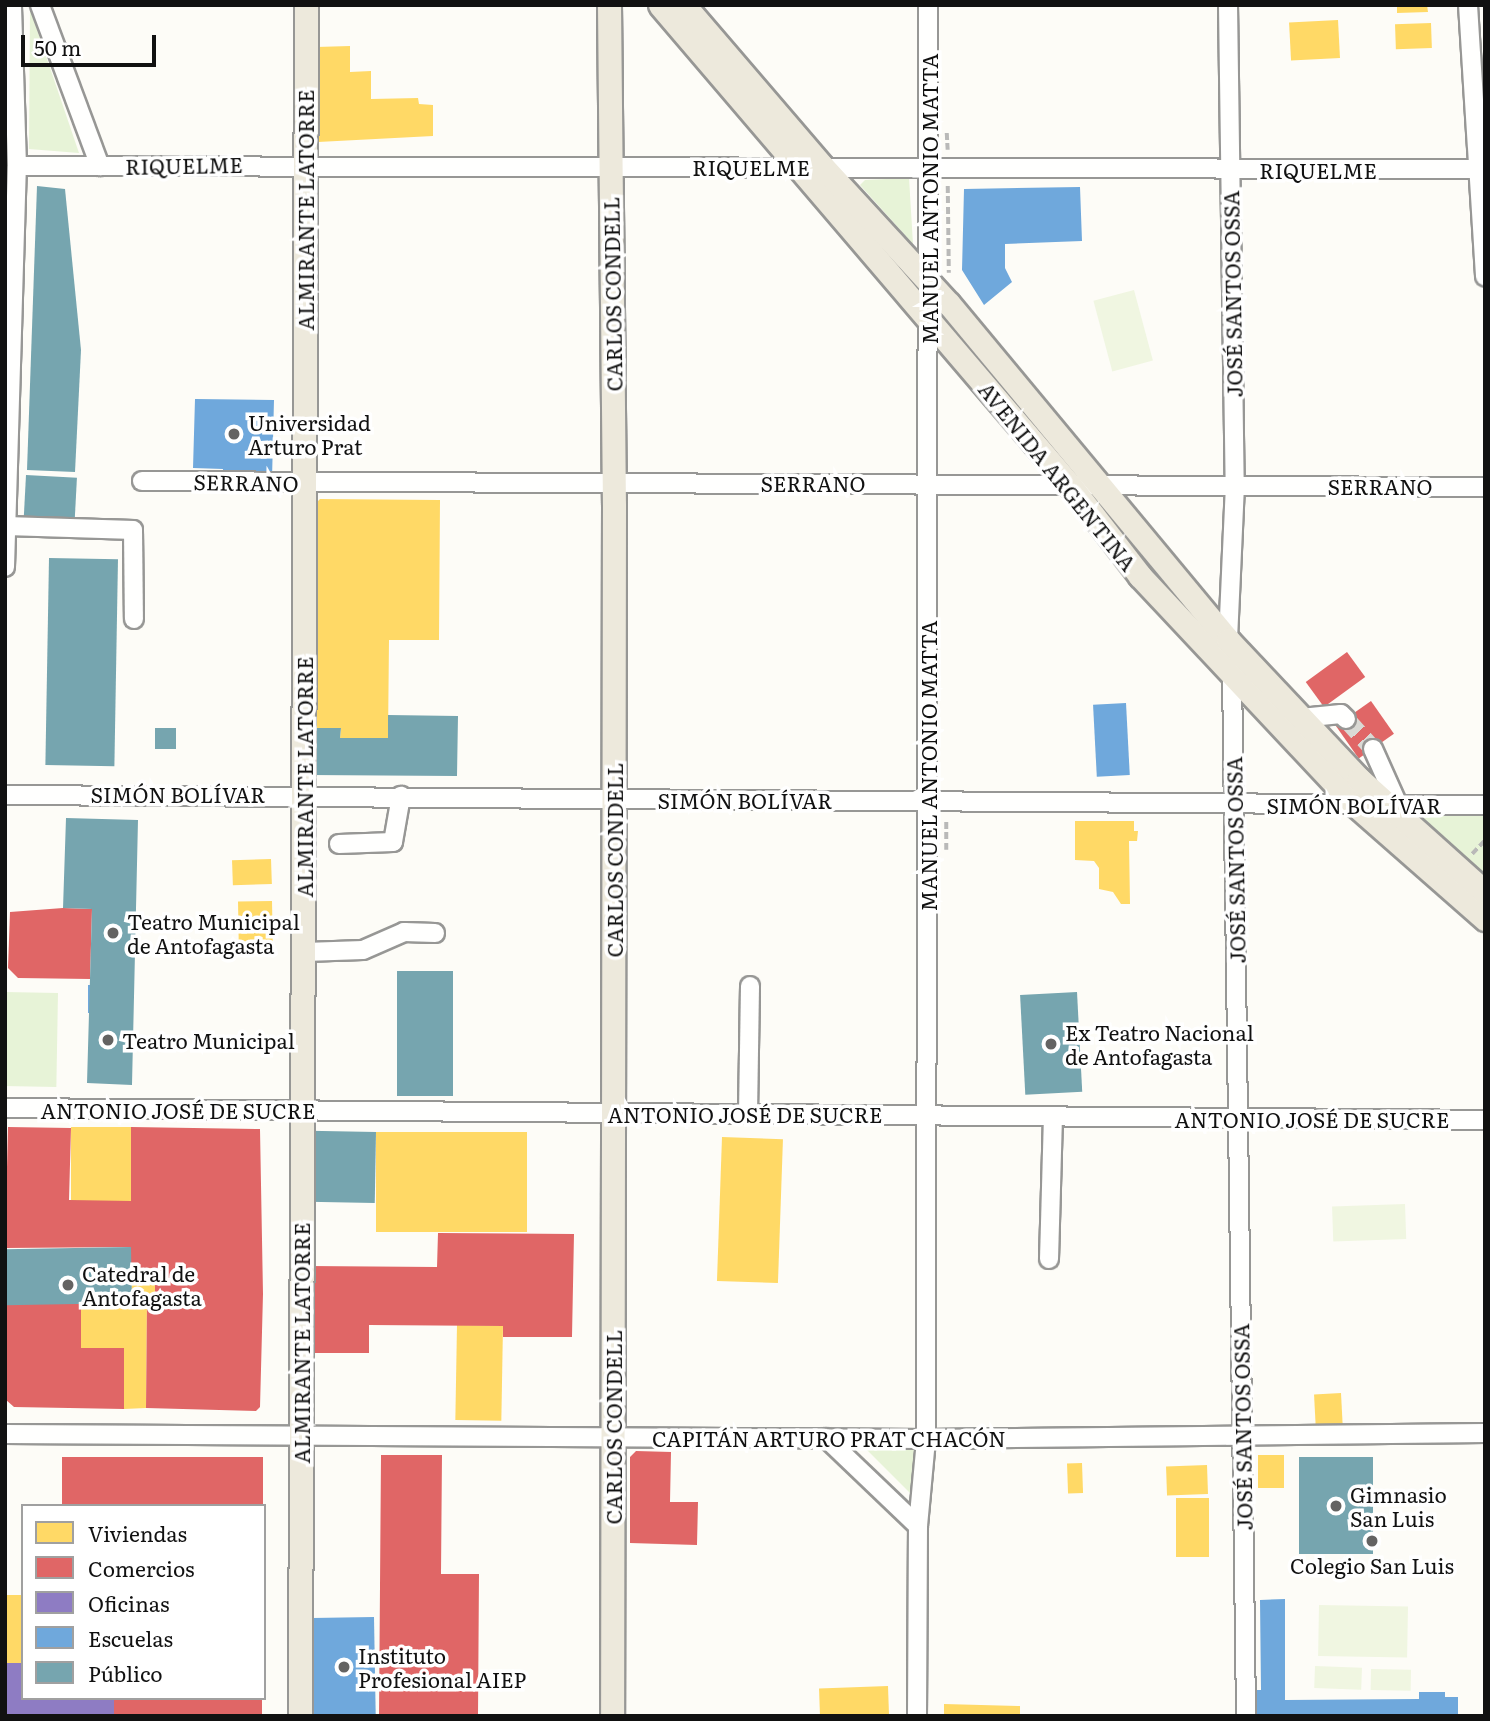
<!DOCTYPE html>
<html>
<head>
<meta charset="utf-8">
<style>
	body { margin:0 }
	#map { position:relative; width:1490px; height:1721px; overflow:hidden; background:#fdfcf7; font-family:Literata,serif }
	div>[style] { position:absolute }
	.green>* { inset:0; background:#e7f3d7; transform-origin:0 0 }
	.pitch>* { inset:0; background:#f0f6e1; transform-origin:0 0 }
	.homes>* { inset:0; background:#ffd966; transform-origin:0 0 }
	.shops>* { inset:0; background:#e06666; transform-origin:0 0 }
	.offices>* { inset:0; background:#8e7cc3 }
	.schools>* { inset:0; background:#6fa8dc; transform-origin:0 0 }
	.public>* { inset:0; background:#76a5af; transform-origin:0 0 }
	.minor-tunnel>* { height:18px; margin-top:-9px; transform-origin:0; background:repeating-linear-gradient(90deg,#dad9d4 0 18px,transparent 0 27px) }
	.path>* { height:3.5px; margin-top:-1.75px; transform-origin:0; background:repeating-linear-gradient(90deg,#b9b9b8 0 7px,transparent 0 10.5px) }
	.roads { filter:drop-shadow(2px 0 #979795) drop-shadow(-2px 0 #979795) drop-shadow(0 2px #979795) drop-shadow(0 -2px #979795) }
	.minor>* { height:18px; margin:-9px; padding:0 9px; transform-origin:9px; border-radius:9px; background:#fffffe }
	.major>* { height:23px; margin:-11.5px; padding:0 11.5px; transform-origin:11.5px; border-radius:11.5px; background:#ede9dc }
	.dots>* { width:19px; height:19px; translate:-50% -50%; box-sizing:border-box; border:4px solid #fff; border-radius:50% }
	span { translate:-50% -50%; white-space:nowrap; text-align:center; line-height:1.15; -webkit-text-stroke:7px #fff; paint-order:stroke }
	.street-label { font-size:21px; color:#111 }
	.poi-label { font-size:21px; color:#111 }
	.left { translate:0 -50%; text-align:left }
	.frame { position:absolute; inset:0; border:7px solid #111; pointer-events:none }
	.legend { position:absolute; left:21px; top:1504px; width:245px; height:196px; box-sizing:border-box; background:#fff; border:2px solid #a0a0a0; margin:0; padding:9px 12px; list-style:none; font-size:21px; color:#111 }
	.legend li { display:flex; align-items:center; gap:14px; height:35px }
	.legend b { width:35px; border:2px solid #a0a0a0 }
	.scale { position:absolute; left:21px; top:35px; width:135px; height:32px; box-sizing:border-box; border:4px solid #111; border-top:0; padding-left:9px; font-size:21px; line-height:24px; white-space:nowrap; color:#111; -webkit-text-stroke:5px #fff; paint-order:stroke }
</style>
</head>
<body>
<div id="map">
	<div class="green">
		<div style="clip-path:polygon(30px 9px,79px 153px,29px 149px)"></div>
		<div style="clip-path:polygon(909px 178px,913px 244px,860px 185px,865px 180px)"></div>
		<div style="clip-path:polygon(1404px 805px,1485px 805px,1485px 892px)"></div>
		<div style="left:5px;top:992px;width:53px;height:94px;rotate:1deg"></div>
		<div style="clip-path:polygon(914px 1446px,912px 1495px,864px 1447px)"></div>
	</div>
	<div class="pitch">
		<div style="left:1134px;top:290px;width:73px;height:42px;rotate:75deg"></div>
		<div style="left:1405px;top:1204px;width:35px;height:73px;rotate:88deg"></div>
		<div style="left:1319px;top:1605px;width:89px;height:51px;rotate:1deg"></div>
		<div style="left:1315px;top:1666px;width:47px;height:22px;rotate:2deg"></div>
		<div style="left:1371px;top:1669px;width:40px;height:21px;rotate:1deg"></div>
	</div>
	<div class="homes">
		<div style="clip-path:polygon(1397px 5px,1427px 5px,1428px 12px,1397px 13px)"></div>
		<div style="left:1338px;top:20px;width:38px;height:49px;rotate:87deg"></div>
		<div style="left:1431px;top:23px;width:25px;height:36px;rotate:88deg"></div>
		<div style="clip-path:polygon(350px 46px,350px 72px,371px 71px,371px 99px,418px 98px,419px 104px,433px 105px,433px 136px,318px 142px,316px 47px)"></div>
		<div style="clip-path:polygon(320px 499px,440px 500px,439px 640px,389px 640px,388px 738px,340px 738px,341px 728px,311px 728px,313px 506px)"></div>
		<div style="clip-path:polygon(1075px 821px,1134px 821px,1134px 831px,1138px 831px,1137px 841px,1129px 841px,1130px 904px,1121px 904px,1113px 892px,1099px 889px,1099px 868px,1094px 861px,1075px 860px)"></div>
		<div style="left:271px;top:859px;width:25px;height:39px;rotate:88deg"></div>
		<div style="left:272px;top:901px;width:53px;height:34px;rotate:89deg"></div>
		<div style="left:131px;top:1127px;width:74px;height:60px;rotate:90deg"></div>
		<div style="left:376px;top:1132px;width:151px;height:100px"></div>
		<div style="left:722px;top:1137px;width:61px;height:144px;rotate:2deg"></div>
		<div style="clip-path:polygon(131px 1268px,155px 1268px,155px 1301px,147px 1301px,146px 1408px,124px 1409px,124px 1348px,81px 1348px,81px 1304px,132px 1303px)"></div>
		<div style="left:457px;top:1325px;width:46px;height:95px;rotate:1deg"></div>
		<div style="left:1341px;top:1393px;width:33px;height:27px;rotate:87deg"></div>
		<div style="left:1258px;top:1455px;width:26px;height:33px"></div>
		<div style="left:1082px;top:1463px;width:30px;height:15px;rotate:88deg"></div>
		<div style="left:1207px;top:1465px;width:29px;height:41px;rotate:88deg"></div>
		<div style="left:1209px;top:1498px;width:59px;height:33px;rotate:90deg"></div>
		<div style="left:5px;top:1595px;width:18px;height:68px"></div>
		<div style="left:888px;top:1686px;width:30px;height:69px;rotate:88deg"></div>
		<div style="clip-path:polygon(944px 1704px,1020px 1706px,1020px 1716px,944px 1716px)"></div>
	</div>
	<div class="shops">
		<div style="left:1347px;top:652px;width:31px;height:51px;rotate:54deg"></div>
		<div style="left:1371px;top:701px;width:40px;height:43px;rotate:55deg"></div>
		<div style="clip-path:polygon(63px 908px,92px 909px,90px 979px,18px 978px,8px 968px,10px 912px)"></div>
		<div style="clip-path:polygon(8px 1127px,71px 1128px,69px 1200px,131px 1201px,131px 1127px,260px 1129px,263px 1294px,260px 1407px,256px 1411px,146px 1408px,147px 1301px,155px 1301px,155px 1268px,131px 1268px,131px 1247px,5px 1248px)"></div>
		<div style="clip-path:polygon(438px 1233px,574px 1234px,572px 1337px,503px 1337px,503px 1326px,369px 1325px,369px 1353px,308px 1353px,308px 1266px,437px 1267px)"></div>
		<div style="clip-path:polygon(5px 1303px,81px 1304px,81px 1348px,124px 1348px,124px 1409px,14px 1407px,5px 1399px)"></div>
		<div style="clip-path:polygon(636px 1451px,671px 1452px,670px 1502px,698px 1502px,697px 1545px,630px 1543px,630px 1457px)"></div>
		<div style="clip-path:polygon(381px 1455px,442px 1455px,441px 1574px,479px 1574px,478px 1716px,379px 1716px)"></div>
		<div style="left:62px;top:1457px;width:201px;height:49px"></div>
		<div style="left:114px;top:1698px;width:148px;height:18px"></div>
	</div>
	<div class="offices">
		<div style="clip-path:polygon(5px 1663px,23px 1663px,23px 1698px,114px 1698px,114px 1716px,5px 1716px)"></div>
	</div>
	<div class="schools">
		<div style="clip-path:polygon(1080px 187px,1082px 241px,1005px 244px,1005px 268px,1012px 282px,984px 305px,962px 270px,964px 189px)"></div>
		<div style="clip-path:polygon(195px 399px,274px 400px,272px 479px,222px 478px,223px 469px,193px 468px)"></div>
		<div style="left:1126px;top:703px;width:72px;height:33px;rotate:87deg"></div>
		<div style="left:88px;top:985px;width:17px;height:28px"></div>
		<div style="clip-path:polygon(1285px 1599px,1285px 1700px,1419px 1699px,1419px 1692px,1445px 1692px,1445px 1697px,1458px 1697px,1458px 1716px,1253px 1716px,1253px 1690px,1261px 1690px,1260px 1600px)"></div>
		<div style="left:374px;top:1617px;width:99px;height:62px;rotate:89deg"></div>
	</div>
	<div class="public">
		<div style="clip-path:polygon(37px 186px,65px 189px,81px 350px,75px 472px,27px 470px)"></div>
		<div style="left:26px;top:475px;width:51px;height:47px;rotate:3deg"></div>
		<div style="left:49px;top:558px;width:69px;height:207px;rotate:1deg"></div>
		<div style="clip-path:polygon(388px 715px,458px 716px,457px 776px,310px 775px,311px 728px,341px 728px,340px 738px,388px 738px)"></div>
		<div style="left:155px;top:728px;width:21px;height:21px"></div>
		<div style="clip-path:polygon(66px 818px,138px 820px,132px 1085px,87px 1083px,92px 909px,63px 908px)"></div>
		<div style="left:397px;top:971px;width:56px;height:125px"></div>
		<div style="left:1077px;top:992px;width:100px;height:57px;rotate:87deg"></div>
		<div style="left:376px;top:1132px;width:71px;height:67px;rotate:91deg"></div>
		<div style="left:131px;top:1247px;width:56px;height:126px;rotate:89deg"></div>
		<div style="left:1373px;top:1457px;width:97px;height:74px;rotate:90deg"></div>
	</div>
	<div class="minor-tunnel">
		<div style="left:1346px;top:719px;width:40px;rotate:48deg"></div>
	</div>
	<div class="path">
		<div style="left:947px;top:133px;width:17px;rotate:87deg"></div>
		<div style="left:948px;top:186px;width:87px;rotate:89.3deg"></div>
		<div style="left:946px;top:850px;width:31px;rotate:-90deg"></div>
		<div style="left:1472px;top:854px;width:19px;rotate:-47deg"></div>
	</div>
	<div class="roads">
		<div class="minor">
			<div style="left:40px;top:5px;width:172px;rotate:69.6deg"></div>
			<div style="left:1228px;top:5px;width:480px;rotate:89.2deg"></div>
			<div style="left:1235px;top:485px;width:155px;rotate:92.6deg"></div>
			<div style="left:1228px;top:640px;width:32px;rotate:83deg"></div>
			<div style="left:1232px;top:672px;width:1044px;rotate:89.23deg"></div>
			<div style="left:1468px;top:5px;width:272px;rotate:86.4deg"></div>
			<div style="left:17px;top:166px;width:1468px;rotate:0.12deg"></div>
			<div style="left:142px;top:481px;width:1343px;rotate:0.26deg"></div>
			<div style="left:6px;top:526px;width:127px;rotate:1.8deg"></div>
			<div style="left:133px;top:530px;width:89px;rotate:89.4deg"></div>
			<div style="left:5px;top:567px;width:401px;rotate:-88.3deg"></div>
			<div style="left:17px;top:166px;width:161px;rotate:-91.8deg"></div>
			<div style="left:1301px;top:718px;width:40px;rotate:-5.7deg"></div>
			<div style="left:1341px;top:714px;width:7px;rotate:45deg"></div>
			<div style="left:1373px;top:749px;width:61px;rotate:65.9deg"></div>
			<div style="left:5px;top:795px;width:1480px;rotate:0.39deg"></div>
			<div style="left:339px;top:844px;width:54px;rotate:-2.1deg"></div>
			<div style="left:393px;top:842px;width:47px;rotate:-80.1deg"></div>
			<div style="left:305px;top:952px;width:58px;rotate:-2deg"></div>
			<div style="left:363px;top:950px;width:45px;rotate:-23.7deg"></div>
			<div style="left:404px;top:932px;width:31px;rotate:2deg"></div>
			<div style="left:5px;top:1108px;width:1480px;rotate:0.46deg"></div>
			<div style="left:748px;top:1114px;width:128px;rotate:-89.1deg"></div>
			<div style="left:1049px;top:1259px;width:142px;rotate:-88.4deg"></div>
			<div style="left:5px;top:1434px;width:921px;rotate:0.31deg"></div>
			<div style="left:926px;top:1439px;width:559px;rotate:-0.61deg"></div>
			<div style="left:826px;top:1438px;width:127px;rotate:43.7deg"></div>
			<div style="left:917px;top:1716px;width:190px;rotate:-89.7deg"></div>
			<div style="left:918px;top:1526px;width:87px;rotate:-84.7deg"></div>
			<div style="left:926px;top:1439px;width:1434px;rotate:-89.92deg"></div>
		</div>
		<div class="major">
			<div style="left:609px;top:5px;width:500px;rotate:89.43deg"></div>
			<div style="left:614px;top:505px;width:1211px;rotate:90.09deg"></div>
			<div style="left:660px;top:5px;width:630px;rotate:49.51deg"></div>
			<div style="left:1069px;top:484px;width:116px;rotate:52.3deg"></div>
			<div style="left:1140px;top:576px;width:313px;rotate:46.8deg"></div>
			<div style="left:1354px;top:804px;width:174px;rotate:41.3deg"></div>
			<div style="left:684px;top:5px;width:213px;rotate:49.4deg"></div>
			<div style="left:823px;top:167px;width:186px;rotate:47.4deg"></div>
			<div style="left:949px;top:304px;width:437px;rotate:50.3deg"></div>
			<div style="left:1228px;top:640px;width:191px;rotate:46.7deg"></div>
			<div style="left:1359px;top:779px;width:169px;rotate:41.9deg"></div>
			<div style="left:300px;top:1716px;width:1711px;rotate:-89.8deg"></div>
		</div>
	</div>
	<div class="dots">
		<div style="left:234px;top:434px;background:#646362"></div>
		<div style="left:113px;top:933px;background:#646362"></div>
		<div style="left:108px;top:1040px;background:#646362"></div>
		<div style="left:1051px;top:1044px;background:#646362"></div>
		<div style="left:68px;top:1285px;background:#646362"></div>
		<div style="left:1336px;top:1506px;background:#646362"></div>
		<div style="left:1372px;top:1541px;background:#646362"></div>
		<div style="left:344px;top:1667px;background:#646362"></div>
	</div>
	<div class="street-label">
		<span style="left:184px;top:165px;rotate:-1deg">RIQUELME</span>
		<span style="left:751px;top:167px">RIQUELME</span>
		<span style="left:1318px;top:170px">RIQUELME</span>
		<span style="left:929px;top:199px;rotate:-90deg">MANUEL ANTONIO MATTA</span>
		<span style="left:305px;top:210px;rotate:-90deg">ALMIRANTE LATORRE</span>
		<span style="left:612px;top:294px;rotate:-91deg">CARLOS CONDELL</span>
		<span style="left:1232px;top:294px;rotate:-91deg">JOSÉ SANTOS OSSA</span>
		<span style="left:1058px;top:476px;rotate:51deg">AVENIDA ARGENTINA</span>
		<span style="left:246px;top:482px;rotate:1deg">SERRANO</span>
		<span style="left:813px;top:483px">SERRANO</span>
		<span style="left:1380px;top:486px">SERRANO</span>
		<span style="left:928px;top:766px;rotate:-90deg">MANUEL ANTONIO MATTA</span>
		<span style="left:304px;top:777px;rotate:-90deg">ALMIRANTE LATORRE</span>
		<span style="left:178px;top:794px">SIMÓN BOLÍVAR</span>
		<span style="left:745px;top:800px">SIMÓN BOLÍVAR</span>
		<span style="left:1354px;top:805px">SIMÓN BOLÍVAR</span>
		<span style="left:614px;top:860px;rotate:-90deg">CARLOS CONDELL</span>
		<span style="left:1235px;top:860px;rotate:-91deg">JOSÉ SANTOS OSSA</span>
		<span style="left:178px;top:1110px">ANTONIO JOSÉ DE SUCRE</span>
		<span style="left:745px;top:1114px">ANTONIO JOSÉ DE SUCRE</span>
		<span style="left:1312px;top:1119px">ANTONIO JOSÉ DE SUCRE</span>
		<span style="left:301px;top:1343px;rotate:-90deg">ALMIRANTE LATORRE</span>
		<span style="left:613px;top:1427px;rotate:-90deg">CARLOS CONDELL</span>
		<span style="left:1242px;top:1427px;rotate:-91deg">JOSÉ SANTOS OSSA</span>
		<span style="left:829px;top:1438px">CAPITÁN ARTURO PRAT CHACÓN</span>
	</div>
	<div class="poi-label">
		<span class="left" style="left:248px;top:434px">Universidad<br>Arturo Prat</span>
		<span class="left" style="left:127px;top:933px">Teatro Municipal<br>de Antofagasta</span>
		<span class="left" style="left:1065px;top:1044px">Ex Teatro Nacional<br>de Antofagasta</span>
		<span class="left" style="left:122px;top:1040px">Teatro Municipal</span>
		<span class="left" style="left:82px;top:1285px">Catedral de<br>Antofagasta</span>
		<span class="left" style="left:1350px;top:1506px">Gimnasio<br>San Luis</span>
		<span style="left:1372px;top:1565px">Colegio San Luis</span>
		<span class="left" style="left:358px;top:1667px">Instituto<br>Profesional AIEP</span>
	</div>
	<div class="frame"></div>
	<ul class="legend">
	<li><b style="height:19px;background:#ffd966"></b>Viviendas</li>
	<li><b style="height:19px;background:#e06666"></b>Comercios</li>
	<li><b style="height:19px;background:#8e7cc3"></b>Oficinas</li>
	<li><b style="height:19px;background:#6fa8dc"></b>Escuelas</li>
	<li><b style="height:19px;background:#76a5af"></b>Público</li>
	</ul>
	<div class="scale">50 m</div>
</div>
</body>
</html>
